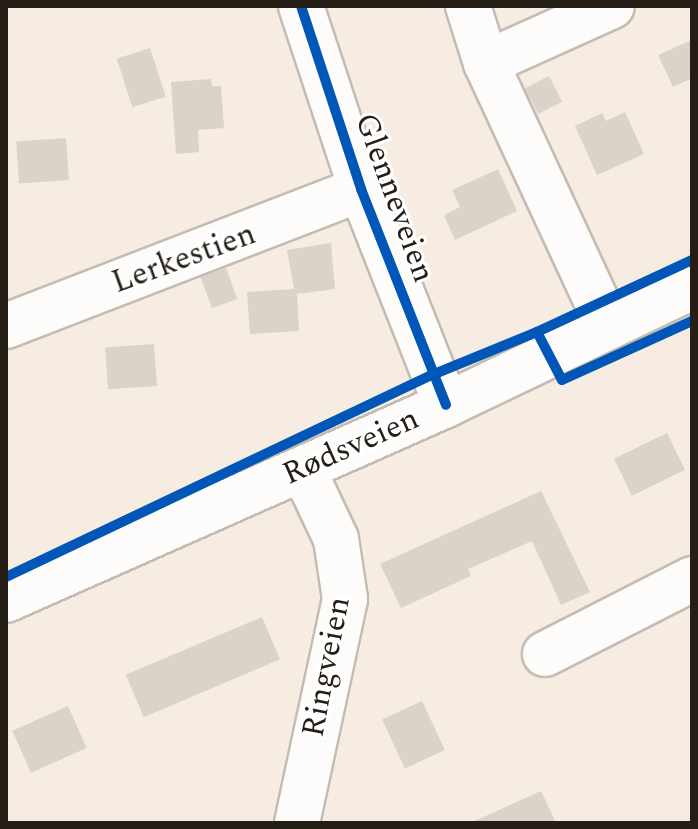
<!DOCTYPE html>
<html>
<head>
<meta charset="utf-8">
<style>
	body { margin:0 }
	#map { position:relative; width:698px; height:829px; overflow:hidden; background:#f7ece1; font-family:Spectral,serif }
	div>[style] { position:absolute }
	.building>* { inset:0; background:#dad3c9; transform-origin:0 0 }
	.roads { filter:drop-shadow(2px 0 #c4bcb3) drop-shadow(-2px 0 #c4bcb3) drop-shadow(0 2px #c4bcb3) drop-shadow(0 -2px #c4bcb3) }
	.minor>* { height:44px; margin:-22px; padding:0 22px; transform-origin:22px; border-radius:22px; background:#fefcfa }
	.highway>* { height:44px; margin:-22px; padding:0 22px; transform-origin:22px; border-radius:22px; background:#fefcfa }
	.cycleway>* { height:10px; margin:-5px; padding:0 5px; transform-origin:5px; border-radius:5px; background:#0057b8 }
	span { translate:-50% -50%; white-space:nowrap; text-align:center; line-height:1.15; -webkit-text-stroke:6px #fff; paint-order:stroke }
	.street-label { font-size:32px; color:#241e16 }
	.frame { position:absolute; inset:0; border:8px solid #241e16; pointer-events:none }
</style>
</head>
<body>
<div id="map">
	<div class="building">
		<div style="clip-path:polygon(692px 40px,692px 78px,673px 87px,658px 55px)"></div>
		<div style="left:150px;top:48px;width:51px;height:35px;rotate:72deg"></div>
		<div style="left:549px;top:76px;width:29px;height:27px;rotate:63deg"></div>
		<div style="clip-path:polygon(211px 79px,212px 86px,221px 86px,224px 128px,198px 130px,199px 152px,176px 154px,171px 82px)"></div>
		<div style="clip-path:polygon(625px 112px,644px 154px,597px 175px,575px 126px,602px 113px,606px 121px)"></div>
		<div style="left:66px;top:138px;width:42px;height:50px;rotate:86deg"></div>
		<div style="clip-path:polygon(498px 169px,517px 211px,455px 240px,444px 215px,460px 207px,452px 190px)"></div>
		<div style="clip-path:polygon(331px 243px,335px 289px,297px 294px,299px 331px,250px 334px,247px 292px,294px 289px,287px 250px)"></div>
		<div style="left:226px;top:268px;width:33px;height:27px;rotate:70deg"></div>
		<div style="left:154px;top:344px;width:42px;height:49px;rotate:86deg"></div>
		<div style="left:667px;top:433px;width:41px;height:59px;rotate:64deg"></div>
		<div style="clip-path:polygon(541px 491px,590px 592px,561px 605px,532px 541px,468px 569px,471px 576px,401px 608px,380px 564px)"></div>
		<div style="left:262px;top:617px;width:46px;height:148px;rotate:67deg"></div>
		<div style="left:422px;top:701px;width:54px;height:44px;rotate:65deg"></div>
		<div style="left:68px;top:706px;width:46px;height:61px;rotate:66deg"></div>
		<div style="clip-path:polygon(541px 791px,556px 823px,470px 823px)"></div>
	</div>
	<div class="roads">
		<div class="minor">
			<div style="left:301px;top:6px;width:193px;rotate:71.8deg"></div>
			<div style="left:361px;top:189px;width:232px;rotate:68.5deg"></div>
			<div style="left:468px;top:6px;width:60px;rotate:72.5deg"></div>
			<div style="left:486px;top:63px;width:290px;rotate:65.1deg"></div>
			<div style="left:486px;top:63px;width:138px;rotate:-24.3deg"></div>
			<div style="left:6px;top:326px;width:381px;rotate:-21.1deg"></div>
			<div style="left:545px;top:654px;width:165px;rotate:-27deg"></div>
			<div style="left:297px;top:823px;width:229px;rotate:-77.9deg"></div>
			<div style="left:345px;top:599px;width:61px;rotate:-98.5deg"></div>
			<div style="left:336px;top:539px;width:77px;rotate:-115.2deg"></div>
		</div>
		<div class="highway">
			<div style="left:6px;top:600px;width:481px;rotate:-23.9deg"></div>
			<div style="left:446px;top:405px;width:273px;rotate:-25.6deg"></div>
		</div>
	</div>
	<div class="cycleway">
		<div style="left:301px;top:6px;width:193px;rotate:71.8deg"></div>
		<div style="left:361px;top:189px;width:232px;rotate:68.5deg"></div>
		<div style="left:537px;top:332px;width:171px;rotate:-24.9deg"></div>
		<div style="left:6px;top:577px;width:471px;rotate:-25.4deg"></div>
		<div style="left:432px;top:375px;width:113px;rotate:-22.3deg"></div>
		<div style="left:537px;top:332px;width:54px;rotate:62.5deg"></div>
		<div style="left:562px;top:380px;width:143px;rotate:-24.4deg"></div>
	</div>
	<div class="street-label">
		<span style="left:394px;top:198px;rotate:70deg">Glenneveien</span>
		<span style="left:184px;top:259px;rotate:-20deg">Lerkestien</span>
		<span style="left:351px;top:447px;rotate:-24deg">Rødsveien</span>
		<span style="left:327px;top:667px;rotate:-79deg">Ringveien</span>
	</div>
	<div class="frame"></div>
</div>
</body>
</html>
